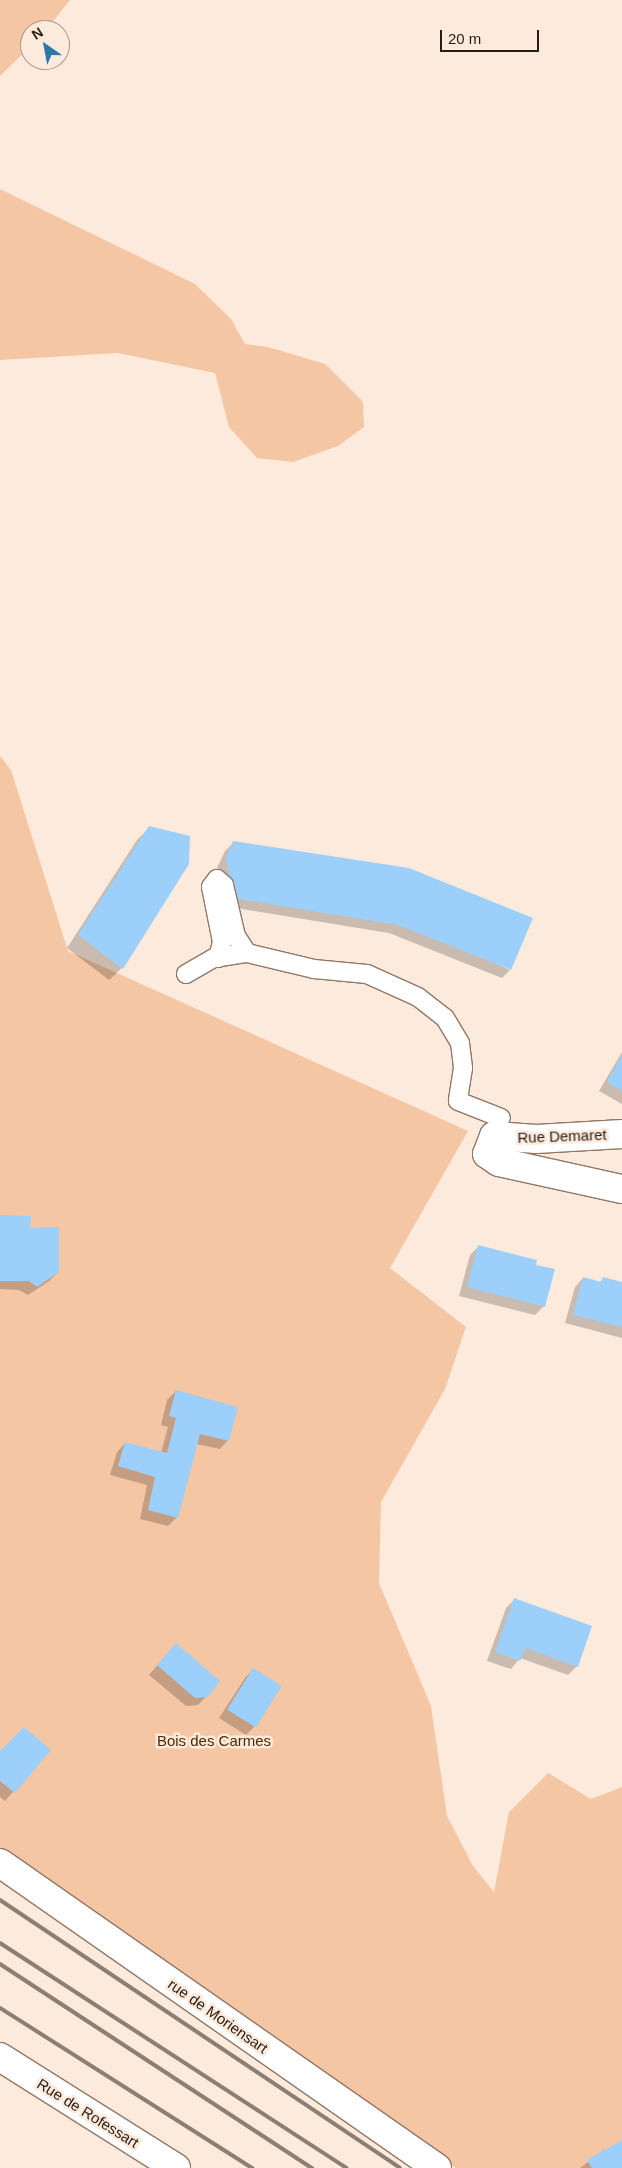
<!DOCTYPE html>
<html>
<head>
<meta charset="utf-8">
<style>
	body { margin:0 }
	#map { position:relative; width:622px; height:2168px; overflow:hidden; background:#fceadc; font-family:Arial,sans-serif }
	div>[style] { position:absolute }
	.green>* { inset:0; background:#f5c6a3 }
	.shadow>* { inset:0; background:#0003 }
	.building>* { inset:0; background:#9cd0fa; transform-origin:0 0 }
	.roads { filter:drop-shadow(1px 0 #927764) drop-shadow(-1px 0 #927764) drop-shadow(0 1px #927764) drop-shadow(0 -1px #927764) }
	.service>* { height:18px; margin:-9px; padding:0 9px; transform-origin:9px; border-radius:9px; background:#fff }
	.minor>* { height:28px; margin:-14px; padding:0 14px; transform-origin:14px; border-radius:14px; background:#fff }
	.rail>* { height:4px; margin:-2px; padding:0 2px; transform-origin:2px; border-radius:2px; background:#8c7e73 }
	span { translate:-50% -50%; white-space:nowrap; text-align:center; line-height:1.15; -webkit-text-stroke:5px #fceadc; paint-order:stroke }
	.street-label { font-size:15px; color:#271d15 }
	.park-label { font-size:15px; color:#522901 }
	.north { position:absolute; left:20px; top:20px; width:50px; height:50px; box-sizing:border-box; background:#fceadc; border:1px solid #a7988c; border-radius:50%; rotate:327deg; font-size:14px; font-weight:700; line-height:20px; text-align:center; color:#271d15 }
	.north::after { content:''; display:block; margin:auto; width:18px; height:22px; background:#2c76aa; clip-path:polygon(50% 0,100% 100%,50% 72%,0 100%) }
	.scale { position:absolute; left:440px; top:30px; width:99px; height:22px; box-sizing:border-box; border:2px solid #271d15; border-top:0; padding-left:6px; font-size:15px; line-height:18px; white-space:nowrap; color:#271d15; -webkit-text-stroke:4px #fceadc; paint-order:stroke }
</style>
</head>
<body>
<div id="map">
	<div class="green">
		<div style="clip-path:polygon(0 0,70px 0,46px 30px,30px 30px,30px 47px,0 76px)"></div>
		<div style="clip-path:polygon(0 189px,195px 284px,231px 319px,245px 344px,268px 347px,325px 364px,363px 402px,364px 427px,338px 446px,293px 462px,257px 458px,229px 427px,215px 373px,118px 353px,0 360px)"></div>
		<div style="clip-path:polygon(0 756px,11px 770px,68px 951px,468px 1131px,390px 1268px,466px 1327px,445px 1389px,381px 1502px,379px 1583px,431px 1706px,447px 1816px,473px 1866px,494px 1892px,509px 1812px,548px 1773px,591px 1799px,622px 1787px,622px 2168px,456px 2168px,4px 1857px,0 1852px)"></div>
	</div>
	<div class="shadow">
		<div style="clip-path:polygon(149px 828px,188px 864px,122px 968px,109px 980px,67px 948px,137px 840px)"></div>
		<div style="clip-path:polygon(234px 842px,510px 970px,502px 978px,389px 933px,224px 906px,217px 868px,225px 851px)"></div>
		<div style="clip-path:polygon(622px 1052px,622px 1104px,599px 1091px)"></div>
		<div style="clip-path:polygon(0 1217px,29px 1229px,58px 1272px,49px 1281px,28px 1295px,19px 1290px,0 1289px)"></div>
		<div style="clip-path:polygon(479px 1246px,534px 1265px,544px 1306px,535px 1315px,459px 1296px,470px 1255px)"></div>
		<div style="clip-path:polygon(583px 1278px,599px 1283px,604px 1278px,622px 1283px,622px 1338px,565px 1323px,575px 1287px)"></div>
		<div style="clip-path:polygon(176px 1391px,228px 1440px,220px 1449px,196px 1444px,177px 1517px,168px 1526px,140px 1519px,147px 1485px,110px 1475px,117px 1452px,125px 1443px,161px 1453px,168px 1427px,161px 1425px,167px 1400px)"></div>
		<div style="clip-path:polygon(515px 1599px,577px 1666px,568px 1675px,520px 1658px,511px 1669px,487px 1661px,506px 1608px)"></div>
		<div style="clip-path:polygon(176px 1644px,207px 1696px,198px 1705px,186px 1706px,149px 1675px)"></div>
		<div style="clip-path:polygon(253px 1669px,254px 1727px,246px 1735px,219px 1718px,245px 1678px)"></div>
		<div style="clip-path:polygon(50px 1750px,5px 1801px,0 1797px,0 1753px)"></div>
		<div style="clip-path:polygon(622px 2141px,622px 2168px,580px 2168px,604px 2150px,606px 2152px)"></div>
	</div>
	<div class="building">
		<div style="clip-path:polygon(149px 826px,190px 836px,189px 864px,123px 969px,78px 935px)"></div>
		<div style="clip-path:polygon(233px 841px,409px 868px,533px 918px,511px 970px,398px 925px,233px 898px,226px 858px)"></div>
		<div style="clip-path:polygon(622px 1055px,622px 1091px,607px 1082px)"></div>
		<div style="clip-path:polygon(0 1215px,31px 1216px,30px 1228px,59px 1227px,59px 1272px,37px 1287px,29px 1281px,0 1281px)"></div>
		<div style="clip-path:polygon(478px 1245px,537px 1260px,536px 1265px,555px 1269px,545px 1307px,467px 1287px)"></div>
		<div style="clip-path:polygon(583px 1277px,601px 1282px,603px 1277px,622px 1282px,622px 1327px,573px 1315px)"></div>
		<div style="clip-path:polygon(176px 1390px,238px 1407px,229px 1441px,200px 1434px,178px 1518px,148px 1510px,155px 1477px,118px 1466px,125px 1442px,167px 1453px,176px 1418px,169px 1416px)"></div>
		<div style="clip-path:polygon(514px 1598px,592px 1626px,578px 1667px,526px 1648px,520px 1661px,495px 1652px)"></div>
		<div style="clip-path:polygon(176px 1643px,220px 1681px,208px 1697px,195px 1698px,157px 1665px)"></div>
		<div style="left:253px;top:1668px;width:34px;height:49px;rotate:32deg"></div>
		<div style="clip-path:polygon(24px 1727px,51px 1750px,15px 1793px,0 1781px,0 1751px)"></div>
		<div style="clip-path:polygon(622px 2140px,622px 2168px,592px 2168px,587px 2160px)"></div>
	</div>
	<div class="roads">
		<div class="service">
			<div style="left:218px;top:958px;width:16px;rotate:-76deg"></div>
			<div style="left:222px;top:942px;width:56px;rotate:-101.3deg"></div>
			<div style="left:211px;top:887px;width:10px;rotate:-53deg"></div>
			<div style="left:217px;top:879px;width:9px;rotate:41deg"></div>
			<div style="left:224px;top:885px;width:52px;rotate:76.8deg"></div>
			<div style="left:236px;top:936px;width:20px;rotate:57deg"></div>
			<div style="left:186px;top:974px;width:32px;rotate:-30deg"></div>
			<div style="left:214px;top:958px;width:33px;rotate:-9deg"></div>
			<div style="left:247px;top:953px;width:69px;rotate:13.4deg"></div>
			<div style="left:314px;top:969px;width:53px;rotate:5.4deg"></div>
			<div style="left:367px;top:974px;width:56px;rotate:24.3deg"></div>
			<div style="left:418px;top:997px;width:34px;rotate:38deg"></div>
			<div style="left:445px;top:1018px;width:29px;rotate:59deg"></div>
			<div style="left:460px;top:1043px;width:25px;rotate:83deg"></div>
			<div style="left:463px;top:1068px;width:33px;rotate:99deg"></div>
			<div style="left:458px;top:1101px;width:46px;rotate:21.6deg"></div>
		</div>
		<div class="minor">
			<div style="left:622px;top:1134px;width:86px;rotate:176.7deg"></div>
			<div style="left:536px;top:1139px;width:42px;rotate:-175.9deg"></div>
			<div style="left:494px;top:1136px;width:19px;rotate:111deg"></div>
			<div style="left:487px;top:1154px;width:14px;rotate:34deg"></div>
			<div style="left:499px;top:1162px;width:126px;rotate:12.4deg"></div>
			<div style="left:0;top:1863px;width:533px;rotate:34.91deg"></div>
			<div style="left:0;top:2057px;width:208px;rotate:32.2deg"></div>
		</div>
	</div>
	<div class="rail">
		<div style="left:0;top:1900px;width:481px;rotate:33.8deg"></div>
		<div style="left:0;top:1943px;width:413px;rotate:33deg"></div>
		<div style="left:0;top:1964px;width:373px;rotate:33.2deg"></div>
		<div style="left:0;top:2008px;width:299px;rotate:32.4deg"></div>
	</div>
	<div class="street-label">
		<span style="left:562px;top:1136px;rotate:-2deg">Rue Demaret</span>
		<span style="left:218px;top:2016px;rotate:35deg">rue de Moriensart</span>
		<span style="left:88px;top:2113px;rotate:32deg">Rue de Rofessart</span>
	</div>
	<div class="park-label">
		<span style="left:214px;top:1741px">Bois des Carmes</span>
	</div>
	<div class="north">N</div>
	<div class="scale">20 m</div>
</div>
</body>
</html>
